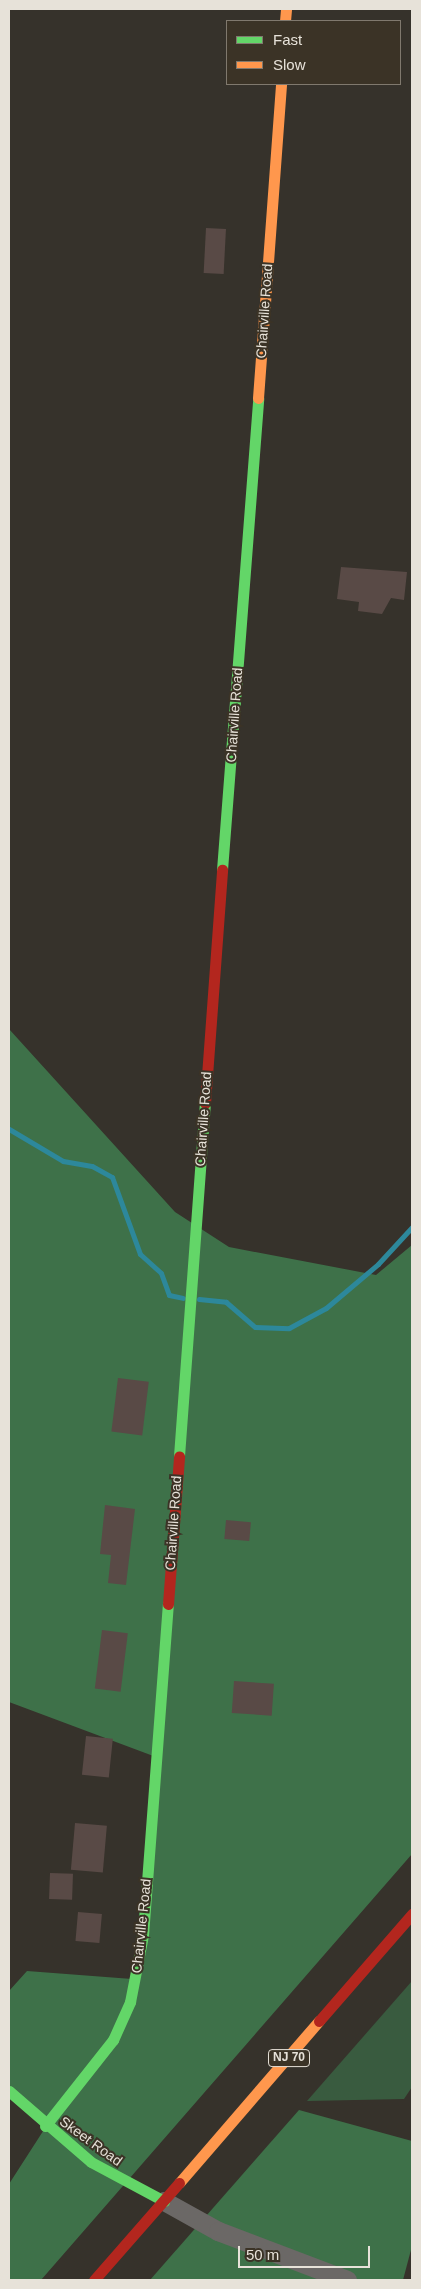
<!DOCTYPE html>
<html>
<head>
<meta charset="utf-8">
<style>
	body { margin:0 }
	#map { position:relative; width:421px; height:2289px; overflow:hidden; background:#36322b; font-family:Helvetica,sans-serif }
	div>[style] { position:absolute }
	.green>* { inset:0; background:#395b3f }
	.forest>* { inset:0; background:#3e7149 }
	.stream>* { height:5px; margin:-2.5px; padding:0 2.5px; transform-origin:2.5px; border-radius:2.5px; background:#2d889b }
	.building>* { inset:0; background:#594a46; transform-origin:0 0 }
	.street>* { height:19px; margin:-9.5px; padding:0 9.5px; transform-origin:9.5px; border-radius:9.5px; background:#6b6866 }
	.fast>* { height:11px; margin:-5.5px; padding:0 5.5px; transform-origin:5.5px; border-radius:5.5px; background:#63d668 }
	.slow>* { height:11px; margin:-5.5px; padding:0 5.5px; transform-origin:5.5px; border-radius:5.5px; background:#ff974d }
	.jam>* { height:11px; margin:-5.5px; padding:0 5.5px; transform-origin:5.5px; border-radius:5.5px; background:#b3261e }
	span { translate:-50% -50%; white-space:nowrap; text-align:center; line-height:1.15; -webkit-text-stroke:4px #3b3326; paint-order:stroke }
	.shield-label span { padding:1px 4px; background:#3b3326; border:1px solid; border-radius:4px; -webkit-text-stroke-width:0 }
	.shield-label { font-size:12px; color:#e7e2d9; font-weight:700 }
	.street-label { font-size:14px; color:#e7e2d9 }
	.frame { position:absolute; inset:0; border:10px solid #e7e2d9; pointer-events:none }
	.legend { position:absolute; left:226px; top:20px; width:175px; height:65px; box-sizing:border-box; background:#3b3326; border:1px solid #80796e; margin:0; padding:6px 9px; list-style:none; font-size:15px; color:#e7e2d9 }
	.legend li { display:flex; align-items:center; gap:10px; height:25px }
	.legend b { width:25px; border:1px solid #80796e }
	.scale { position:absolute; left:238px; top:2246px; width:132px; height:22px; box-sizing:border-box; border:2px solid #e7e2d9; border-top:0; padding-left:6px; font-size:15px; line-height:18px; white-space:nowrap; color:#e7e2d9; -webkit-text-stroke:4px #3b3326; paint-order:stroke }
</style>
</head>
<body>
<div id="map">
	<div class="green">
		<div style="clip-path:polygon(412px 1981px,412px 2087px,404px 2099px,307px 2101px)"></div>
	</div>
	<div class="forest">
		<div style="clip-path:polygon(9px 1029px,175px 1212px,229px 1247px,376px 1275px,412px 1245px,412px 1854px,41px 2280px,9px 2280px,9px 2184px,47px 2125px,9px 2091px,9px 1991px,27px 1971px,132px 1979px,156px 1757px,9px 1702px)"></div>
		<div style="clip-path:polygon(299px 2110px,412px 2141px,412px 2246px,403px 2280px,150px 2280px)"></div>
	</div>
	<div class="stream">
		<div style="left:9px;top:1129px;width:63px;rotate:30.7deg"></div>
		<div style="left:63px;top:1161px;width:29px;rotate:10deg"></div>
		<div style="left:92px;top:1166px;width:23px;rotate:29deg"></div>
		<div style="left:112px;top:1177px;width:82px;rotate:70deg"></div>
		<div style="left:140px;top:1254px;width:28px;rotate:42deg"></div>
		<div style="left:161px;top:1273px;width:23px;rotate:70deg"></div>
		<div style="left:169px;top:1295px;width:14px;rotate:12deg"></div>
		<div style="left:199px;top:1299px;width:27px;rotate:6deg"></div>
		<div style="left:226px;top:1302px;width:38px;rotate:41deg"></div>
		<div style="left:255px;top:1327px;width:34px;rotate:2deg"></div>
		<div style="left:289px;top:1328px;width:42px;rotate:-28.4deg"></div>
		<div style="left:326px;top:1308px;width:68px;rotate:-40.2deg"></div>
		<div style="left:378px;top:1264px;width:50px;rotate:-47.4deg"></div>
	</div>
	<div class="building">
		<div style="left:206px;top:228px;width:20px;height:45px;rotate:3deg"></div>
		<div style="clip-path:polygon(341px 567px,407px 572px,404px 600px,391px 598px,382px 614px,358px 611px,359px 602px,337px 599px)"></div>
		<div style="left:118px;top:1378px;width:31px;height:54px;rotate:7deg"></div>
		<div style="clip-path:polygon(105px 1505px,135px 1509px,126px 1585px,108px 1583px,111px 1555px,100px 1554px)"></div>
		<div style="left:226px;top:1520px;width:25px;height:19px;rotate:5deg"></div>
		<div style="left:102px;top:1630px;width:26px;height:59px;rotate:7deg"></div>
		<div style="left:234px;top:1681px;width:40px;height:32px;rotate:4deg"></div>
		<div style="left:86px;top:1736px;width:27px;height:39px;rotate:6deg"></div>
		<div style="left:75px;top:1823px;width:32px;height:47px;rotate:5deg"></div>
		<div style="left:50px;top:1873px;width:23px;height:26px;rotate:2deg"></div>
		<div style="left:78px;top:1912px;width:24px;height:29px;rotate:5deg"></div>
	</div>
	<div class="street">
		<div style="left:164px;top:2201px;width:62px;rotate:29.1deg"></div>
		<div style="left:218px;top:2231px;width:138px;rotate:20.8deg"></div>
	</div>
	<div class="fast">
		<div style="left:222px;top:870px;width:473px;rotate:-85.6deg"></div>
		<div style="left:179px;top:1456px;width:354px;rotate:-85.8deg"></div>
		<div style="left:9px;top:2091px;width:108px;rotate:40.9deg"></div>
		<div style="left:91px;top:2162px;width:83px;rotate:28.1deg"></div>
		<div style="left:45px;top:2126px;width:110px;rotate:-51.7deg"></div>
		<div style="left:113px;top:2040px;width:42px;rotate:-65.9deg"></div>
		<div style="left:130px;top:2002px;width:68px;rotate:-79deg"></div>
		<div style="left:143px;top:1935px;width:332px;rotate:-85.7deg"></div>
	</div>
	<div class="slow">
		<div style="left:285px;top:21px;width:12px;rotate:-85deg"></div>
		<div style="left:258px;top:398px;width:315px;rotate:-85.8deg"></div>
		<div style="left:179px;top:2183px;width:214px;rotate:-49.2deg"></div>
	</div>
	<div class="jam">
		<div style="left:205px;top:1103px;width:234px;rotate:-85.8deg"></div>
		<div style="left:168px;top:1604px;width:148px;rotate:-85.7deg"></div>
		<div style="left:319px;top:2021px;width:142px;rotate:-49deg"></div>
		<div style="left:94px;top:2280px;width:129px;rotate:-48.8deg"></div>
	</div>
	<div class="shield-label">
		<span style="left:289px;top:2058px">NJ 70</span>
	</div>
	<div class="street-label">
		<span style="left:264px;top:311px;rotate:-86deg">Chairville Road</span>
		<span style="left:234px;top:715px;rotate:-86deg">Chairville Road</span>
		<span style="left:203px;top:1119px;rotate:-86deg">Chairville Road</span>
		<span style="left:173px;top:1523px;rotate:-86deg">Chairville Road</span>
		<span style="left:141px;top:1926px;rotate:-84deg">Chairville Road</span>
		<span style="left:91px;top:2141px;rotate:36deg">Skeet Road</span>
	</div>
	<div class="frame"></div>
	<ul class="legend">
	<li><b style="height:6px;background:#63d668"></b>Fast</li>
	<li><b style="height:6px;background:#ff974d"></b>Slow</li>
	</ul>
	<div class="scale">50 m</div>
</div>
</body>
</html>
